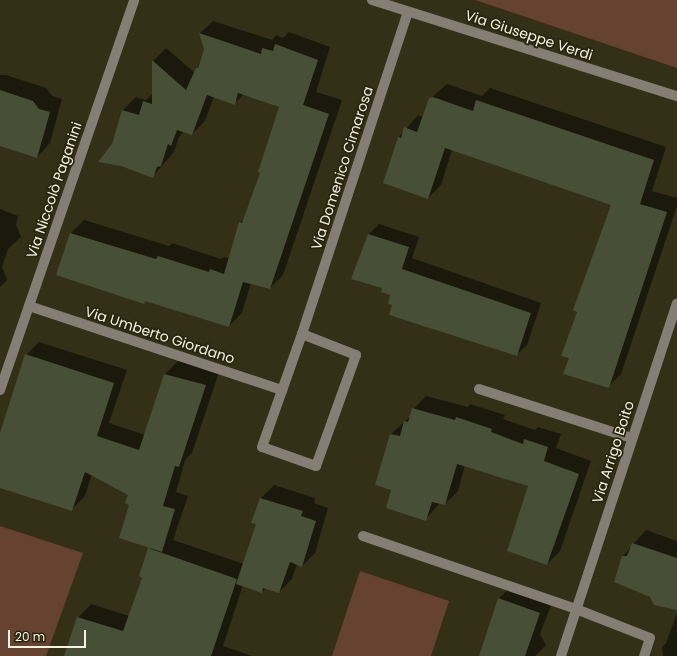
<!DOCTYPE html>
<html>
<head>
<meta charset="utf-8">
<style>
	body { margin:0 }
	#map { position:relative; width:677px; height:656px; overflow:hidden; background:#342f17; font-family:Poppins,sans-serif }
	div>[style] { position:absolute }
	.green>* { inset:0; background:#664331 }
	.shadow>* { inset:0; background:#0007 }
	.building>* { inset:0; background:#474f37 }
	.minor>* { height:10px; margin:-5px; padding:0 5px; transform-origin:5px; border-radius:5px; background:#867e74 }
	span { translate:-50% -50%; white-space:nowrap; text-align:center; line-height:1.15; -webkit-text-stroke:3.5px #2a250d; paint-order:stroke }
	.street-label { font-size:14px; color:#f5f2e4 }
	.scale { position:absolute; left:8px; top:630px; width:78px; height:18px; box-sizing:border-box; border:2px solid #f5f2e4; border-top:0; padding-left:5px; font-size:12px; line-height:14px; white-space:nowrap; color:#f5f2e4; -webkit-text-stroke:3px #2a250d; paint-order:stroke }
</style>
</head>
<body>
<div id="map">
	<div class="green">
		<div style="clip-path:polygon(475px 0,677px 0,677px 68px)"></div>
		<div style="clip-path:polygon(0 526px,83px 553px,46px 656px,0 656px)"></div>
		<div style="clip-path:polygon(360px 571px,449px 601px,431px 656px,332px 656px)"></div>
	</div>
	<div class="shadow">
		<div style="clip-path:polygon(213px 21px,272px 40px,276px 35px,283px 38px,289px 32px,330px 47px,316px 92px,342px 100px,283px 275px,270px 288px,251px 283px,242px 313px,229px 326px,58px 274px,71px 233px,84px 220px,169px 246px,172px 243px,221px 259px,224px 257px,230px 259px,240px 223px,246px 217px,262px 173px,280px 106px,244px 94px,235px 103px,214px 96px,205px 121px,192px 134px,184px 131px,179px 137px,174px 152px,152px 177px,113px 145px,123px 110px,136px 97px,146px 100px,153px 93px,153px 61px,166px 48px,195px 73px,205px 49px,200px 33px)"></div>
		<div style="clip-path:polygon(0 75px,6px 75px,46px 88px,52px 96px,62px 99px,50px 143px,37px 157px,0 145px)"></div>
		<div style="clip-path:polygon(447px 84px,482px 96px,490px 88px,666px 147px,652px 191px,677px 198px,677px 206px,621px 374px,608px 387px,570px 358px,578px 311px,612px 204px,452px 150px,441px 185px,428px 198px,384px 182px,399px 137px,418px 115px,424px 117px,430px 99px)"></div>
		<div style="clip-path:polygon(0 209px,18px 216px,16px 225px,21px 237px,8px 249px,2px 267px,7px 280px,0 287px)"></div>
		<div style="clip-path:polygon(379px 224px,419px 237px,412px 258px,541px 303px,527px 345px,516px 355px,391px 295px,383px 287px,369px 234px)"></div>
		<div style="clip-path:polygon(39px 342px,127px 370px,109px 423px,145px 435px,165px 374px,178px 361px,219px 372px,192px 453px,185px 460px,176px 492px,188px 496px,173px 540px,244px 564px,257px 523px,261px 498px,274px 485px,315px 498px,314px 503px,328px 508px,315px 553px,302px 566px,297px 564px,292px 579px,279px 592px,266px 588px,262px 592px,243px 585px,223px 646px,252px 656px,65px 656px,78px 618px,91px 604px,129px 616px,143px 577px,151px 547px,130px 504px,129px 495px,92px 474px,85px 496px,72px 509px,0 486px,0 437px,26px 355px)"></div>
		<div style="clip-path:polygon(426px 396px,468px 407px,470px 404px,505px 415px,503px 419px,535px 430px,538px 427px,561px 434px,556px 448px,591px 461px,560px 551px,547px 564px,529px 485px,465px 465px,458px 491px,445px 504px,440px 503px,425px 520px,393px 490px,377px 484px,391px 434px,411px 416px,413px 409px)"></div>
		<div style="clip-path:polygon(646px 530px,677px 541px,677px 609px,650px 596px,623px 556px)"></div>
		<div style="clip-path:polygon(512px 586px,553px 600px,540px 634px,546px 645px,535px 656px,480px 656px,498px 599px)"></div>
		<div style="clip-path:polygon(677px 613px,677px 656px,663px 656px,662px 647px,666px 643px)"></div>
	</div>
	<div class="building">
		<div style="clip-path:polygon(199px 33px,261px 54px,262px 48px,273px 51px,275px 44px,318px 60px,303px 105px,329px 114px,270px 289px,243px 282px,229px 327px,145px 301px,144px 304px,56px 275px,70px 233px,156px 259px,158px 256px,209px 272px,210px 269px,224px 274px,239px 222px,242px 223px,260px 173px,258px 172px,279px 107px,238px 93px,235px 105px,207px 95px,192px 135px,177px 130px,171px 146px,168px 144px,161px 166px,157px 167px,153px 178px,121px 166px,98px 162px,112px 144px,122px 110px,139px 115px,143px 101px,152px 104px,152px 60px,186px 90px,196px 68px,198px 68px,204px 49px)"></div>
		<div style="clip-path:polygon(0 90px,33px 101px,39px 109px,50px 112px,37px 158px,0 146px)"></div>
		<div style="clip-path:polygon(433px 97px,473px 111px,476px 100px,654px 160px,640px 204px,667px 212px,609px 388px,563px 374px,569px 358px,561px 356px,577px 312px,573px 310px,611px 205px,445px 148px,428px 199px,383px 183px,398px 137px,401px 138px,404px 127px,417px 132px,429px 98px)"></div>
		<div style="clip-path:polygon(368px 234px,409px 247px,402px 269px,531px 313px,517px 356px,389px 315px,392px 305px,388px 304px,390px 295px,381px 292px,382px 288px,351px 279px)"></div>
		<div style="clip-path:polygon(25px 354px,114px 383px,97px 436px,139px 450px,164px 374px,206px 385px,179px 467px,175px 466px,163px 506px,175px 509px,162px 552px,119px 538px,129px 505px,125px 503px,128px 495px,85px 472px,72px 511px,0 488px,0 433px)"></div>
		<div style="clip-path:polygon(412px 408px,455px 420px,456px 417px,492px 429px,491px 432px,523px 444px,524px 439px,548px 447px,544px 461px,579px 474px,547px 565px,507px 551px,528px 486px,457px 464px,445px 505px,432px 502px,426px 521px,386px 508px,391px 490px,375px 485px,390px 434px,400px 436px,404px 421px,408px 422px)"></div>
		<div style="clip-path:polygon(260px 498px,303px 511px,301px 516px,316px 521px,302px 567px,290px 562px,279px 593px,263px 588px,262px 593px,236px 584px,256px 524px,251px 523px)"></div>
		<div style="clip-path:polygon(632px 543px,677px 558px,677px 610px,654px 605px,650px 597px,614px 582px,622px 556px,627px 556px)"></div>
		<div style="clip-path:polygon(148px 548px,237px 579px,211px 656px,64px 656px,77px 617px,123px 631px,142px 578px,139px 576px)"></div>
		<div style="clip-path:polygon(498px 598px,540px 613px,525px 656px,479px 656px)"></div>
	</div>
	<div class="minor">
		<div style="left:372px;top:0;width:320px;rotate:17.5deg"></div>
		<div style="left:29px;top:306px;width:267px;rotate:18.4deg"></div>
		<div style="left:302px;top:334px;width:58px;rotate:21.3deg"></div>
		<div style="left:356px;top:355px;width:118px;rotate:109.8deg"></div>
		<div style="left:316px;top:466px;width:57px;rotate:-160.6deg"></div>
		<div style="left:262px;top:447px;width:120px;rotate:-70.5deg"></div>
		<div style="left:302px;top:334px;width:339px;rotate:-71.8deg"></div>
		<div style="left:479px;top:389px;width:161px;rotate:17.8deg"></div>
		<div style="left:0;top:390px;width:412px;rotate:-71deg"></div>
		<div style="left:363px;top:536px;width:225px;rotate:18.9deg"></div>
		<div style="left:576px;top:609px;width:79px;rotate:21.4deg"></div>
		<div style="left:650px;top:638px;width:19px;rotate:108deg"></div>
		<div style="left:561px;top:656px;width:371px;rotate:-71.8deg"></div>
	</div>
	<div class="street-label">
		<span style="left:529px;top:35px;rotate:18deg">Via Giuseppe Verdi</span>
		<span style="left:342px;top:168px;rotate:-72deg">Via Domenico Cimarosa</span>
		<span style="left:54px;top:190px;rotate:-71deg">Via Niccolò Paganini</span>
		<span style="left:160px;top:335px;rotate:18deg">Via Umberto Giordano</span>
		<span style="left:613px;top:452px;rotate:-72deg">Via Arrigo Boito</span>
	</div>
	<div class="scale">20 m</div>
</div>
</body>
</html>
